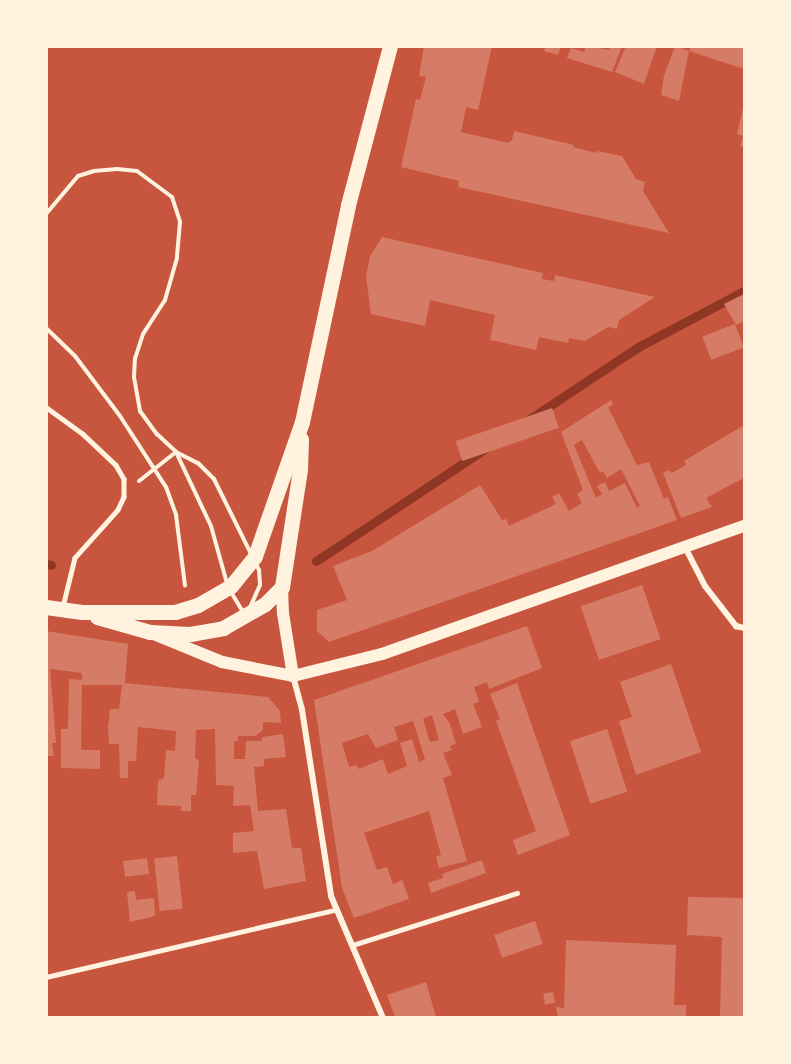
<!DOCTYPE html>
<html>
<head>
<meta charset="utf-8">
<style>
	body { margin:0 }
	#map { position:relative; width:791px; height:1064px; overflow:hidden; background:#c8553d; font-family:Overpass,sans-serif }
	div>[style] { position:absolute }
	.stream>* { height:9px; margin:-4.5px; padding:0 4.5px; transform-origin:4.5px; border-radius:4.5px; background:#8f3625 }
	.building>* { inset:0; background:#d67c66; transform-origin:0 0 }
	.path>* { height:4px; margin:-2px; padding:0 2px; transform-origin:2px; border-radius:2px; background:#fff3e0 }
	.service>* { height:4.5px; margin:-2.25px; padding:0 2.25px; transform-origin:2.25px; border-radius:2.25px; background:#fff3e0 }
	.minor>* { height:6px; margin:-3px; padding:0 3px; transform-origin:3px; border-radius:3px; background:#fff3e0 }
	.secondary>* { height:12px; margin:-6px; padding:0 6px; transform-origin:6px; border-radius:6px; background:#fff3e0 }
	.primary>* { height:15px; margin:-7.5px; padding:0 7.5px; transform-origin:7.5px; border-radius:7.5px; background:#fff3e0 }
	span { translate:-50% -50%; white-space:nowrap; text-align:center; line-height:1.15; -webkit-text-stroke:6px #fff3e0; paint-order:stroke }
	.frame { position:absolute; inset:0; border:48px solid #fff3e0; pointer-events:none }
</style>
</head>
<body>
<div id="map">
	<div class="stream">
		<div style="left:316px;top:561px;width:389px;rotate:-33.6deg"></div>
		<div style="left:640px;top:346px;width:118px;rotate:-27.9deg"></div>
		<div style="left:46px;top:564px;width:5px;rotate:11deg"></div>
	</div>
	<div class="building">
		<div style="clip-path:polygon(424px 46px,492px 46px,478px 110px,466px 107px,461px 132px,508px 143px,512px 140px,514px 131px,574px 145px,573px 147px,596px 153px,597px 151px,622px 156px,636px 179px,645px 182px,643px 191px,669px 233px,458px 187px,459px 181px,401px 167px,416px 99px,420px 100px,426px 77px,419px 76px)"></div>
		<div style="clip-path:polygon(546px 46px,561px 46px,558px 55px,544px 51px)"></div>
		<div style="clip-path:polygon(586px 46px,609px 50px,611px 46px,622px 46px,612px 72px,567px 58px,571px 48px,584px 52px)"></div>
		<div style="clip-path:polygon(626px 46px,657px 46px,644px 84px,615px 72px)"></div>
		<div style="clip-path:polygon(675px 46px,689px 51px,679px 101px,661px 95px,664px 76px)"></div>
		<div style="clip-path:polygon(691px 46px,744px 46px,744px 69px,689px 51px)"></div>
		<div style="clip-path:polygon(744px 103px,744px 147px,740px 146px,743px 136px,737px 134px)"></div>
		<div style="clip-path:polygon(382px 237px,543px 273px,542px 279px,554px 281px,555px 275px,655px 297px,619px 320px,617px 329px,608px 327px,585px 341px,569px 338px,568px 343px,539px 337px,536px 350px,490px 340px,495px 315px,430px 300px,425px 326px,371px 314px,366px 277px,370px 256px)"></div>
		<div style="clip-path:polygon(744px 294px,744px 321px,736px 325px,724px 304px)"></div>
		<div style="left:735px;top:324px;width:25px;height:35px;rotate:69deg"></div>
		<div style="clip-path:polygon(evenodd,611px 400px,613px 405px,608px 407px,637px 465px,649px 462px,664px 499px,668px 497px,677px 520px,329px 642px,317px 631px,317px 610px,347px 600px,333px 566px,372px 551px,480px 485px,502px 520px,506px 519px,509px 526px,556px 504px,552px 497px,559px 493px,569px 511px,582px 503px,577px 494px,583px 490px,561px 432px,611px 400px,582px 440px,600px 473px,603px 471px,607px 478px,621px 469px,640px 506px,637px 508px,625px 483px,609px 491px,605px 482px,597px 486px,602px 494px,596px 498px,574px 445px,582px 440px)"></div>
		<div style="left:552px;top:408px;width:21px;height:102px;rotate:71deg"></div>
		<div style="clip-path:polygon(744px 425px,744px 478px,706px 498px,712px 507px,681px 518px,663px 473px,669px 470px,672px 473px,686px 465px,684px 461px)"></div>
		<div style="left:642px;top:585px;width:57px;height:65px;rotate:71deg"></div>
		<div style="clip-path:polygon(evenodd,527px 626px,542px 668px,489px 689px,487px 682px,474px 687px,479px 702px,473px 704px,482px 727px,463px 734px,455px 709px,443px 714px,450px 724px,456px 744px,450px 746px,452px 750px,443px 753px,452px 775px,443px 778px,467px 861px,439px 868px,436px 857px,441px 855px,429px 811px,364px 833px,377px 870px,387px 867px,393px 884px,402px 880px,409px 899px,354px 918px,342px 888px,314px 700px,527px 626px,432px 715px,439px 740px,430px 742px,423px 719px,432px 715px,527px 626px,413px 721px,425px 759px,419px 762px,412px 739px,400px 743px,407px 766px,388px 774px,383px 759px,359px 769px,357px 765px,349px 767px,342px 743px,368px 734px,376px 748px,398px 740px,394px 727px,413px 721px)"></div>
		<div style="clip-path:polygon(46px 631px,128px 644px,125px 683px,268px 697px,280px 711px,281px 723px,263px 722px,263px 730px,255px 736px,238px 736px,238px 741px,234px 741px,234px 759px,245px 759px,246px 741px,262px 741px,262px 737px,283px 734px,286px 757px,264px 759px,264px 766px,254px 767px,258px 811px,286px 809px,292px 848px,301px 848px,306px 881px,264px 889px,257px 851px,233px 853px,233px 833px,254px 831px,250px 805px,233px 806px,234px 786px,216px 785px,215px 729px,196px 730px,195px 759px,199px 760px,196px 795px,191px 795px,191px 811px,181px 811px,181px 806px,157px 805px,158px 781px,164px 778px,166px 750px,175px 751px,176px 731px,138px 727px,136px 761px,128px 761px,128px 778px,120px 778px,119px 744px,109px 744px,108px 728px,110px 709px,119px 709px,122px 685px,82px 685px,81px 750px,100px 750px,100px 769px,61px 768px,61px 729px,68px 729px,69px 679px,82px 680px,82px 673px,50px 669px,56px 743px,52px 743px,54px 756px,46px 756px)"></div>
		<div style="clip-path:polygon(671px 664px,701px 752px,636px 775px,619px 721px,632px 717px,620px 682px)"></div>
		<div style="clip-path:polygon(517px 683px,570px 835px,518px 855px,513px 840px,536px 831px,496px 721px,500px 719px,490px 694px)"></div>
		<div style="left:607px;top:729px;width:66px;height:39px;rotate:72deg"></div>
		<div style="left:177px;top:856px;width:53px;height:23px;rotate:84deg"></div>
		<div style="left:147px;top:858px;width:16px;height:24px;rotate:83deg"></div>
		<div style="clip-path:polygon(482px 860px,486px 873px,431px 893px,428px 883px,443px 878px,442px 874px)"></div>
		<div style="clip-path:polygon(135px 891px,136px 900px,154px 898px,155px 916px,130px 922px,127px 892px)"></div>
		<div style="clip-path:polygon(688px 897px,744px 898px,744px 1017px,720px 1017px,722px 937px,687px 935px)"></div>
		<div style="left:535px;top:921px;width:24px;height:43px;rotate:71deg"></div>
		<div style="clip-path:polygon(566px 940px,676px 945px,674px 1005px,686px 1005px,686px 1017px,558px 1017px,556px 1007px,564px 1008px)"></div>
		<div style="clip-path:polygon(426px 982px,436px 1017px,395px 1017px,387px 995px)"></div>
		<div style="left:553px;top:992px;width:11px;height:10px;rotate:80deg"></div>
	</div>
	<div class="path">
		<div style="left:46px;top:214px;width:50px;rotate:-49.9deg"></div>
		<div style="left:78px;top:176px;width:17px;rotate:-17deg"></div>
		<div style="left:94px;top:171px;width:23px;rotate:-5deg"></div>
		<div style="left:117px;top:169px;width:20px;rotate:6deg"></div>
		<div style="left:137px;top:171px;width:44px;rotate:36.6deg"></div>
		<div style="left:172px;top:197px;width:26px;rotate:72deg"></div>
		<div style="left:180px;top:222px;width:36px;rotate:95deg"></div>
		<div style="left:177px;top:258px;width:44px;rotate:105.9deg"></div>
		<div style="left:165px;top:300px;width:40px;rotate:122.9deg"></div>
		<div style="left:143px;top:334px;width:25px;rotate:108deg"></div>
		<div style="left:135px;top:358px;width:19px;rotate:93deg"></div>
		<div style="left:134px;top:377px;width:35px;rotate:80deg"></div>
		<div style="left:140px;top:411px;width:29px;rotate:54deg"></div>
		<div style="left:157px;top:434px;width:26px;rotate:43deg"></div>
		<div style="left:176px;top:452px;width:47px;rotate:141.9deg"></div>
		<div style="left:46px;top:328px;width:40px;rotate:44deg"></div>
		<div style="left:75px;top:356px;width:75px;rotate:53.1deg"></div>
		<div style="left:120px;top:416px;width:85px;rotate:57.1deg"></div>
		<div style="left:166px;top:487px;width:30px;rotate:70deg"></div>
		<div style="left:176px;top:515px;width:71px;rotate:82.7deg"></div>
		<div style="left:176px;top:452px;width:25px;rotate:27deg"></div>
		<div style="left:198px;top:463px;width:23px;rotate:45deg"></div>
		<div style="left:214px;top:479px;width:102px;rotate:63.7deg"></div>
		<div style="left:259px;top:570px;width:15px;rotate:86deg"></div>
		<div style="left:260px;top:585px;width:35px;rotate:114deg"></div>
		<div style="left:246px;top:617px;width:35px;rotate:-121deg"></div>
		<div style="left:228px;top:587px;width:63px;rotate:-105.6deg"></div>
		<div style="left:211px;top:526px;width:82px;rotate:-115.3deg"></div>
	</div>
	<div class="service">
		<div style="left:46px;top:407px;width:46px;rotate:36.1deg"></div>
		<div style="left:83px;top:434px;width:45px;rotate:43.2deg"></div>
		<div style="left:116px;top:465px;width:16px;rotate:60deg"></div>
		<div style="left:124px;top:479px;width:18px;rotate:90deg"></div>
		<div style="left:124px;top:497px;width:14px;rotate:115deg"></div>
		<div style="left:118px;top:510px;width:64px;rotate:131.9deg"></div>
		<div style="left:75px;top:558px;width:50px;rotate:103.8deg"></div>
		<div style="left:353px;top:945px;width:172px;rotate:-17.6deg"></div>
		<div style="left:46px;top:977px;width:297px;rotate:-13.1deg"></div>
	</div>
	<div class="minor">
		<div style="left:685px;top:547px;width:44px;rotate:62.9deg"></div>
		<div style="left:705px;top:586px;width:51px;rotate:52.2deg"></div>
		<div style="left:736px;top:626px;width:8px;rotate:14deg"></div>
		<div style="left:293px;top:676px;width:35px;rotate:75deg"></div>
		<div style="left:302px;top:710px;width:188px;rotate:81.1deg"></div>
		<div style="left:331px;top:896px;width:133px;rotate:66.9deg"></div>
	</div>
	<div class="secondary">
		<div style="left:282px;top:587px;width:26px;rotate:88deg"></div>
		<div style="left:283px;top:613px;width:64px;rotate:81deg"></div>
		<div style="left:156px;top:635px;width:71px;rotate:22.2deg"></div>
		<div style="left:222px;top:662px;width:72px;rotate:11.2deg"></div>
		<div style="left:293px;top:676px;width:92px;rotate:-13.9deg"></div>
		<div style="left:382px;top:654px;width:384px;rotate:-19.5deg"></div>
	</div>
	<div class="primary">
		<div style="left:46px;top:607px;width:36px;rotate:8deg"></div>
		<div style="left:82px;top:612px;width:93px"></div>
		<div style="left:175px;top:612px;width:24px;rotate:-17deg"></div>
		<div style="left:198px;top:605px;width:38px;rotate:-30deg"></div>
		<div style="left:231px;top:586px;width:38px;rotate:-51deg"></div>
		<div style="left:255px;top:556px;width:142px;rotate:-70.7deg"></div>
		<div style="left:302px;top:422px;width:222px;rotate:-78deg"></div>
		<div style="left:348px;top:205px;width:164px;rotate:-75.2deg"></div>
		<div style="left:97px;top:617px;width:55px;rotate:15.8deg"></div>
		<div style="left:150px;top:632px;width:40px;rotate:2.9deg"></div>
		<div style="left:190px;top:634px;width:34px;rotate:-10deg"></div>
		<div style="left:223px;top:628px;width:48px;rotate:-29.7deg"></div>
		<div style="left:265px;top:604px;width:24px;rotate:-45deg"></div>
		<div style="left:282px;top:587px;width:119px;rotate:-81.3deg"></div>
		<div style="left:300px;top:469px;width:30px;rotate:-88deg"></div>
	</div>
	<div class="frame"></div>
</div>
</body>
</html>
